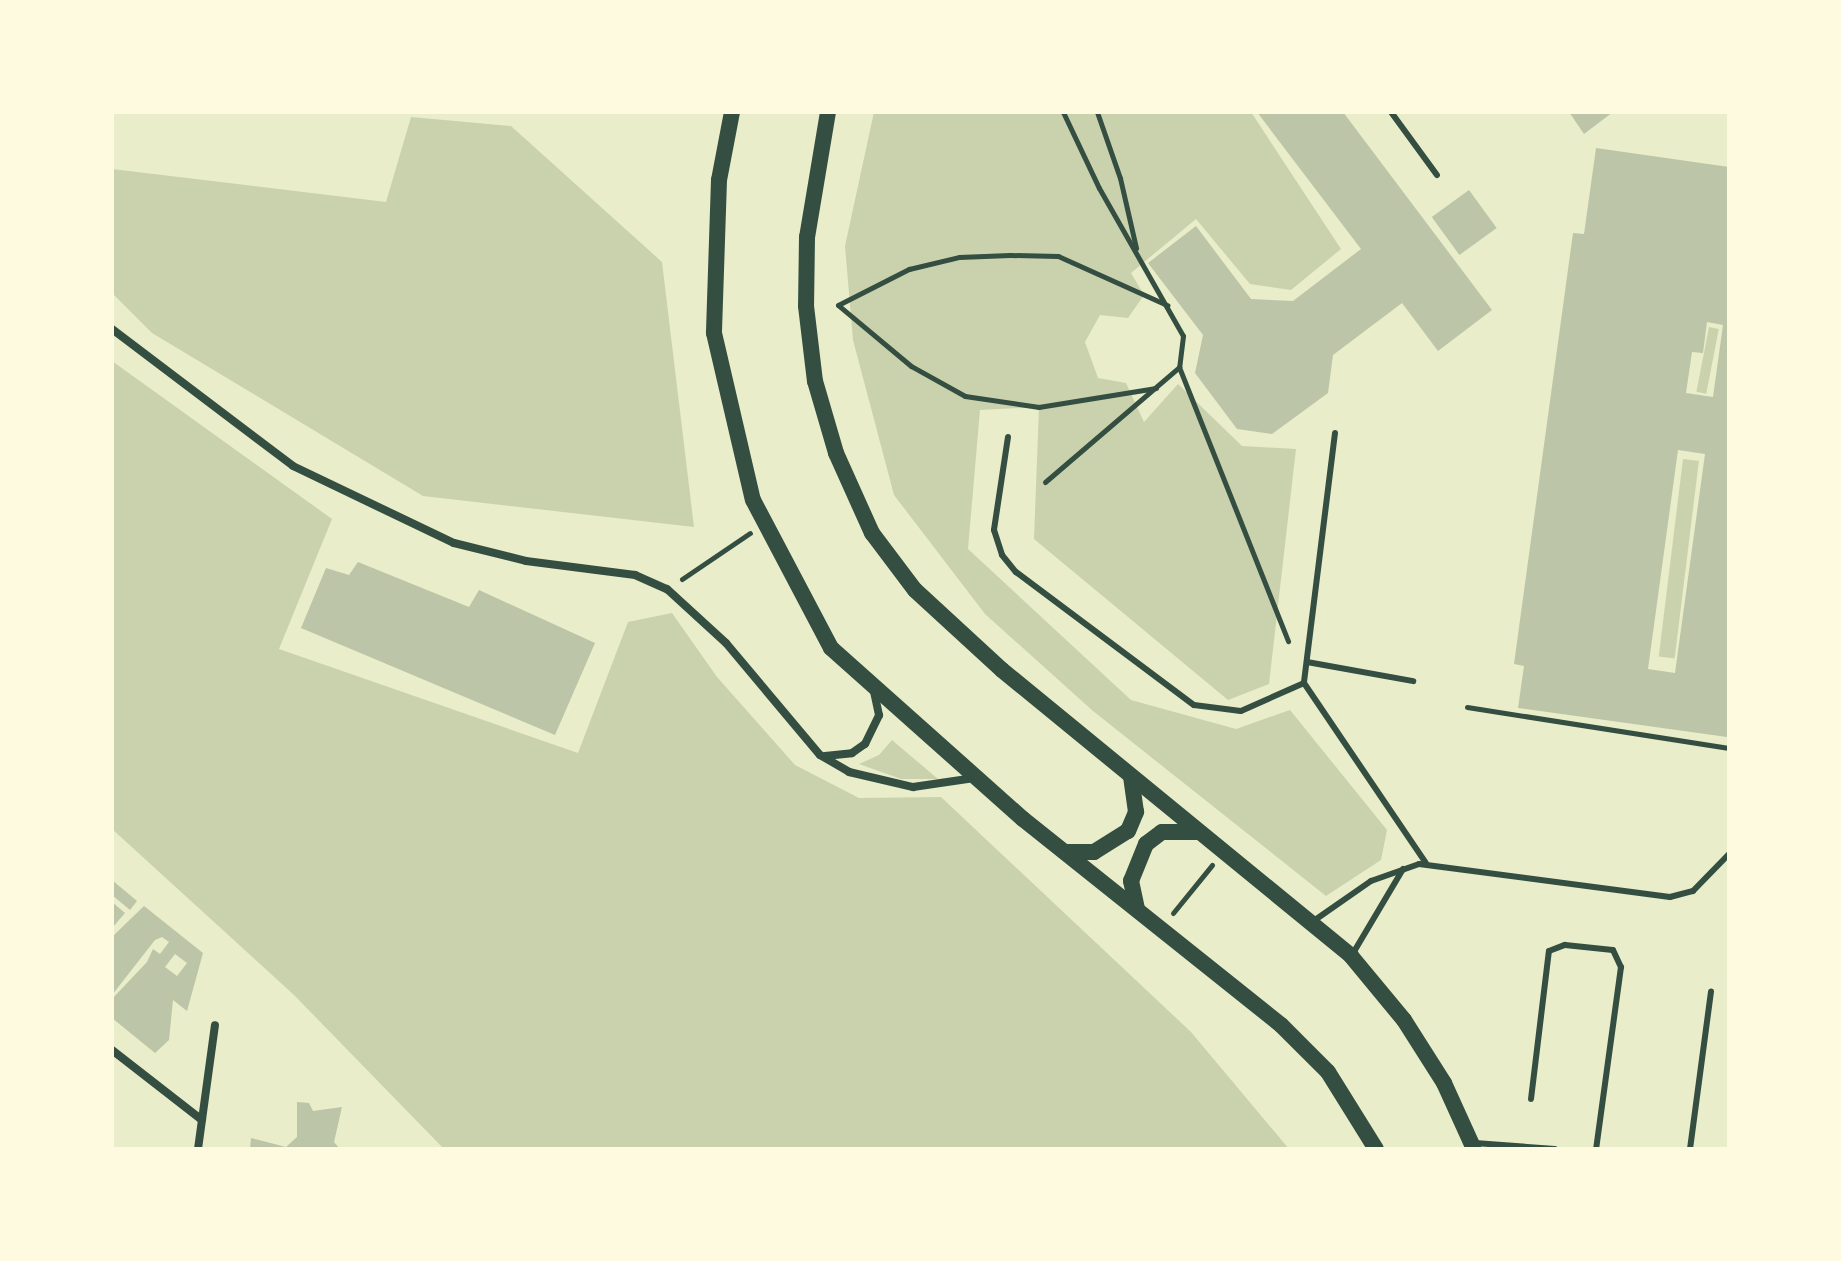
<!DOCTYPE html>
<html>
<head>
<meta charset="utf-8">
<style>
	body { margin:0 }
	#map { position:relative; width:1841px; height:1261px; overflow:hidden; background:#e9edc9; font-family:"DM Sans",sans-serif }
	div>[style] { position:absolute }
	.green>* { inset:0; background:#cad2ad; transform-origin:0 0 }
	.building>* { inset:0; background:#bcc5a7; transform-origin:0 0 }
	.path>* { height:5px; margin:-2.5px; padding:0 2.5px; transform-origin:2.5px; border-radius:2.5px; background:#344e41 }
	.service>* { height:6px; margin:-3px; padding:0 3px; transform-origin:3px; border-radius:3px; background:#344e41 }
	.minor>* { height:8px; margin:-4px; padding:0 4px; transform-origin:4px; border-radius:4px; background:#344e41 }
	.secondary>* { height:16px; margin:-8px; padding:0 8px; transform-origin:8px; border-radius:8px; background:#344e41 }
	span { translate:-50% -50%; white-space:nowrap; text-align:center; line-height:1.15; -webkit-text-stroke:8px #fefae0; paint-order:stroke }
	.frame { position:absolute; inset:0; border:114px solid #fefae0; pointer-events:none }
</style>
</head>
<body>
<div id="map">
	<div class="green">
		<div style="clip-path:polygon(874px 112px,1251px 112px,1341px 249px,1291px 290px,1250px 284px,1196px 219px,1131px 273px,1144px 295px,1128px 318px,1100px 315px,1085px 342px,1098px 378px,1126px 383px,1144px 422px,1178px 384px,1242px 446px,1296px 449px,1269px 684px,1228px 700px,1034px 539px,1039px 407px,980px 410px,968px 549px,1131px 700px,1236px 729px,1290px 710px,1387px 830px,1381px 860px,1326px 896px,1093px 711px,985px 614px,894px 495px,853px 340px,845px 246px)"></div>
		<div style="clip-path:polygon(411px 117px,511px 126px,662px 262px,694px 527px,423px 496px,152px 333px,112px 293px,112px 169px,386px 202px)"></div>
		<div style="left:1709px;top:327px;width:10px;height:66px;rotate:11deg"></div>
		<div style="clip-path:polygon(112px 361px,332px 519px,279px 649px,578px 753px,628px 622px,672px 613px,717px 677px,795px 765px,859px 798px,941px 797px,1191px 1032px,1289px 1149px,444px 1149px,294px 995px,112px 829px)"></div>
		<div style="left:1683px;top:459px;width:16px;height:199px;rotate:7deg"></div>
		<div style="clip-path:polygon(892px 740px,938px 779px,901px 779px,859px 764px,879px 755px)"></div>
	</div>
	<div class="building">
		<div style="clip-path:polygon(1257px 112px,1343px 112px,1492px 310px,1438px 351px,1402px 303px,1333px 355px,1328px 393px,1272px 434px,1237px 429px,1195px 373px,1203px 335px,1148px 263px,1196px 226px,1251px 299px,1293px 301px,1361px 249px)"></div>
		<div style="clip-path:polygon(1569px 112px,1613px 112px,1584px 134px)"></div>
		<div style="clip-path:polygon(evenodd,1596px 148px,1729px 167px,1727px 737px,1518px 708px,1524px 666px,1514px 664px,1573px 233px,1584px 234px,1596px 148px,1707px 322px,1723px 325px,1713px 397px,1686px 393px,1692px 352px,1703px 353px,1707px 322px,1596px 148px,1678px 450px,1705px 454px,1675px 673px,1648px 669px,1678px 450px)"></div>
		<div style="left:1469px;top:190px;width:47px;height:46px;rotate:54deg"></div>
		<div style="clip-path:polygon(358px 562px,469px 607px,479px 590px,595px 643px,555px 735px,301px 628px,326px 568px,349px 575px)"></div>
		<div style="clip-path:polygon(112px 880px,137px 901px,130px 910px,112px 895px)"></div>
		<div style="clip-path:polygon(112px 902px,125px 913px,112px 928px)"></div>
		<div style="clip-path:polygon(evenodd,144px 906px,203px 953px,187px 1011px,173px 1000px,169px 1040px,155px 1053px,112px 1018px,112px 999px,147px 962px,153px 949px,160px 954px,169px 942px,162px 937px,155px 940px,112px 995px,112px 937px,144px 906px,175px 954px,187px 963px,177px 976px,165px 967px,175px 954px)"></div>
		<div style="clip-path:polygon(297px 1102px,309px 1103px,313px 1111px,342px 1107px,334px 1142px,340px 1149px,250px 1149px,251px 1138px,286px 1147px,297px 1137px)"></div>
	</div>
	<div class="path">
		<div style="left:1063px;top:112px;width:84px;rotate:64.7deg"></div>
		<div style="left:1099px;top:188px;width:170px;rotate:60.4deg"></div>
		<div style="left:1183px;top:336px;width:31px;rotate:97deg"></div>
		<div style="left:1179px;top:367px;width:295px;rotate:68.3deg"></div>
		<div style="left:1097px;top:112px;width:70px;rotate:70.8deg"></div>
		<div style="left:1120px;top:178px;width:72px;rotate:77.1deg"></div>
		<div style="left:1156px;top:388px;width:119px;rotate:170.8deg"></div>
		<div style="left:1039px;top:407px;width:75px;rotate:-171.5deg"></div>
		<div style="left:965px;top:396px;width:62px;rotate:-150.9deg"></div>
		<div style="left:911px;top:366px;width:95px;rotate:-140.1deg"></div>
		<div style="left:838px;top:305px;width:80px;rotate:-26.9deg"></div>
		<div style="left:909px;top:269px;width:51px;rotate:-13.5deg"></div>
		<div style="left:959px;top:257px;width:51px;rotate:-2.2deg"></div>
		<div style="left:1010px;top:255px;width:48px;rotate:1.2deg"></div>
		<div style="left:1058px;top:256px;width:120px;rotate:24.2deg"></div>
		<div style="left:1045px;top:482px;width:177px;rotate:-40.6deg"></div>
		<div style="left:682px;top:579px;width:82px;rotate:-34.1deg"></div>
		<div style="left:1467px;top:707px;width:265px;rotate:8.9deg"></div>
		<div style="left:1173px;top:913px;width:62px;rotate:-50.9deg"></div>
	</div>
	<div class="service">
		<div style="left:1391px;top:112px;width:78px;rotate:53.9deg"></div>
		<div style="left:1335px;top:433px;width:252px;rotate:97.1deg"></div>
		<div style="left:1304px;top:683px;width:217px;rotate:55.9deg"></div>
		<div style="left:1008px;top:437px;width:94px;rotate:98.6deg"></div>
		<div style="left:994px;top:530px;width:26px;rotate:72deg"></div>
		<div style="left:1002px;top:555px;width:22px;rotate:51deg"></div>
		<div style="left:1016px;top:572px;width:222px;rotate:36.8deg"></div>
		<div style="left:1194px;top:705px;width:47px;rotate:7.3deg"></div>
		<div style="left:1241px;top:711px;width:69px;rotate:-24deg"></div>
		<div style="left:1307px;top:662px;width:108px;rotate:10.2deg"></div>
		<div style="left:1312px;top:922px;width:72px;rotate:-34.8deg"></div>
		<div style="left:1371px;top:881px;width:51px;rotate:-19.5deg"></div>
		<div style="left:1419px;top:864px;width:253px;rotate:7.5deg"></div>
		<div style="left:1670px;top:897px;width:24px;rotate:-15deg"></div>
		<div style="left:1693px;top:891px;width:52px;rotate:-45.8deg"></div>
		<div style="left:1352px;top:955px;width:100px;rotate:-59.3deg"></div>
		<div style="left:1531px;top:1099px;width:149px;rotate:-83.1deg"></div>
		<div style="left:1549px;top:951px;width:17px;rotate:-21deg"></div>
		<div style="left:1565px;top:945px;width:48px;rotate:5.9deg"></div>
		<div style="left:1613px;top:950px;width:19px;rotate:65deg"></div>
		<div style="left:1621px;top:967px;width:184px;rotate:97.8deg"></div>
		<div style="left:1475px;top:1143px;width:80px;rotate:4.3deg"></div>
		<div style="left:1690px;top:1149px;width:159px;rotate:-82.4deg"></div>
	</div>
	<div class="minor">
		<div style="left:112px;top:329px;width:227px;rotate:37.1deg"></div>
		<div style="left:293px;top:466px;width:178px;rotate:25.6deg"></div>
		<div style="left:454px;top:543px;width:74px;rotate:14deg"></div>
		<div style="left:526px;top:561px;width:110px;rotate:7.3deg"></div>
		<div style="left:635px;top:575px;width:35px;rotate:24deg"></div>
		<div style="left:667px;top:589px;width:80px;rotate:42.5deg"></div>
		<div style="left:726px;top:643px;width:146px;rotate:50deg"></div>
		<div style="left:820px;top:755px;width:34px;rotate:30deg"></div>
		<div style="left:849px;top:772px;width:66px;rotate:13.2deg"></div>
		<div style="left:913px;top:787px;width:62px;rotate:-8.4deg"></div>
		<div style="left:825px;top:756px;width:27px;rotate:-6deg"></div>
		<div style="left:852px;top:753px;width:16px;rotate:-35deg"></div>
		<div style="left:865px;top:744px;width:32px;rotate:-64deg"></div>
		<div style="left:879px;top:715px;width:25px;rotate:-102deg"></div>
		<div style="left:112px;top:1050px;width:114px;rotate:37.9deg"></div>
		<div style="left:198px;top:1149px;width:125px;rotate:-82.2deg"></div>
	</div>
	<div class="secondary">
		<div style="left:732px;top:112px;width:69px;rotate:100.8deg"></div>
		<div style="left:719px;top:180px;width:153px;rotate:91.9deg"></div>
		<div style="left:714px;top:333px;width:171px;rotate:76.9deg"></div>
		<div style="left:753px;top:500px;width:167px;rotate:62.2deg"></div>
		<div style="left:831px;top:648px;width:257px;rotate:41.7deg"></div>
		<div style="left:1023px;top:819px;width:330px;rotate:38.6deg"></div>
		<div style="left:1281px;top:1025px;width:66px;rotate:45deg"></div>
		<div style="left:1328px;top:1072px;width:91px;rotate:58.1deg"></div>
		<div style="left:828px;top:112px;width:127px;rotate:99.5deg"></div>
		<div style="left:807px;top:237px;width:69px;rotate:90.8deg"></div>
		<div style="left:806px;top:306px;width:76px;rotate:83.2deg"></div>
		<div style="left:815px;top:381px;width:75px;rotate:73.7deg"></div>
		<div style="left:836px;top:453px;width:88px;rotate:65.8deg"></div>
		<div style="left:872px;top:533px;width:71px;rotate:53deg"></div>
		<div style="left:915px;top:590px;width:118px;rotate:42.6deg"></div>
		<div style="left:1002px;top:670px;width:451px;rotate:39.3deg"></div>
		<div style="left:1351px;top:956px;width:83px;rotate:50.4deg"></div>
		<div style="left:1404px;top:1020px;width:75px;rotate:57.6deg"></div>
		<div style="left:1444px;top:1083px;width:72px;rotate:65.6deg"></div>
		<div style="left:1065px;top:852px;width:29px"></div>
		<div style="left:1094px;top:852px;width:40px;rotate:-32deg"></div>
		<div style="left:1128px;top:831px;width:21px;rotate:-67deg"></div>
		<div style="left:1136px;top:812px;width:35px;rotate:-98deg"></div>
		<div style="left:1137px;top:909px;width:29px;rotate:-102deg"></div>
		<div style="left:1131px;top:881px;width:40px;rotate:-68deg"></div>
		<div style="left:1146px;top:844px;width:20px;rotate:-37deg"></div>
		<div style="left:1162px;top:832px;width:35px"></div>
	</div>
	<div class="frame"></div>
</div>
</body>
</html>
